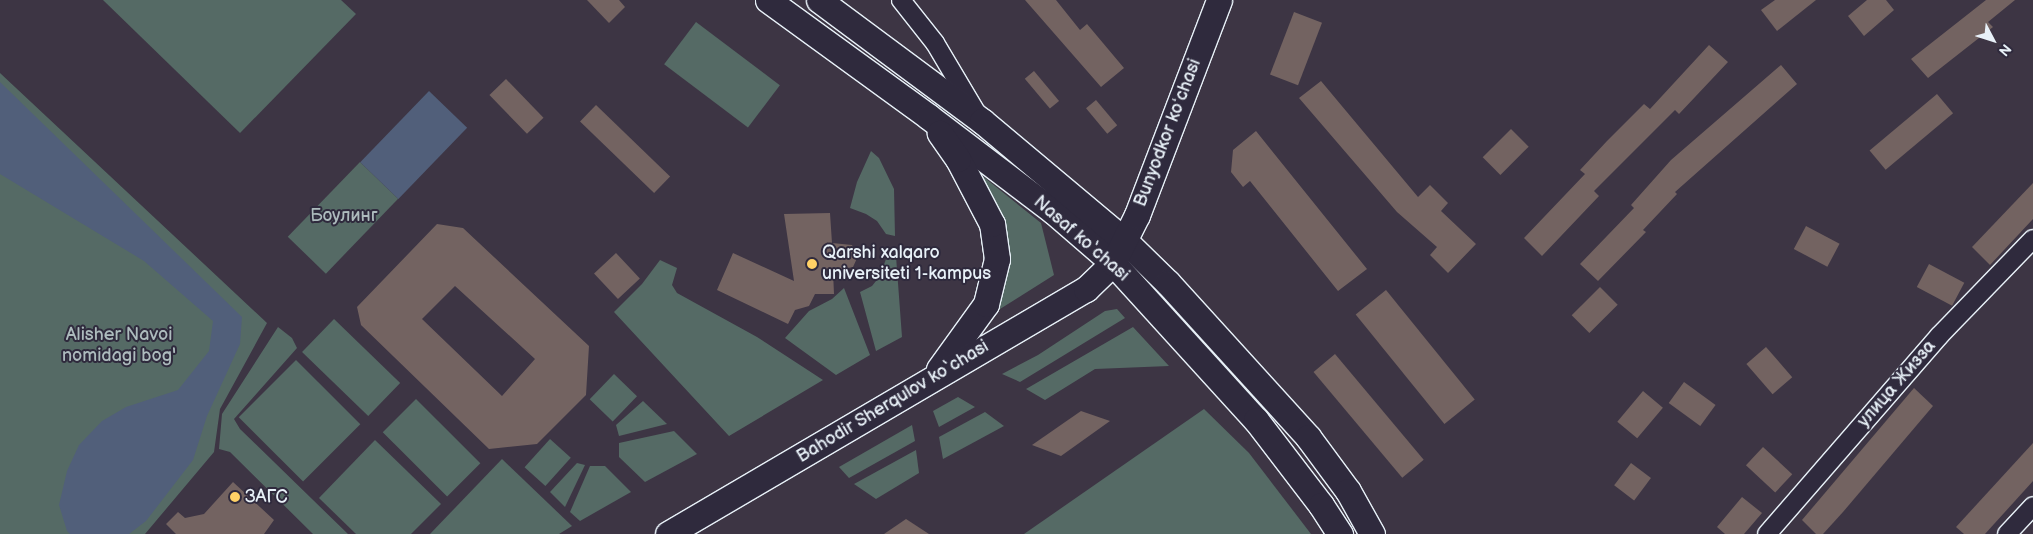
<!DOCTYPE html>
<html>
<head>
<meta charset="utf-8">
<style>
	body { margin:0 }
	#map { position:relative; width:2033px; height:534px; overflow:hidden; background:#3d3544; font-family:"Balsamiq Sans",sans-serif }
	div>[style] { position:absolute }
	.green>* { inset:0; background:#556a65; transform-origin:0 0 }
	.water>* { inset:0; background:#515f7a; transform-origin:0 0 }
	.building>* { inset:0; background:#736361; transform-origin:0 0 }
	.roads { filter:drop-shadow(1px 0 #e8f1f8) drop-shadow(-1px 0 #e8f1f8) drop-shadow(0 1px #e8f1f8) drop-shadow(0 -1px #e8f1f8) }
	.minor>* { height:18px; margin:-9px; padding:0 9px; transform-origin:9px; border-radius:9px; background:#2f2a3d }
	.secondary>* { height:25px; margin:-12.5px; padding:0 12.5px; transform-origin:12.5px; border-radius:12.5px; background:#2f2a3d }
	.dots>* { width:14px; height:14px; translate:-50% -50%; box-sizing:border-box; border:2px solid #2f2a3d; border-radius:50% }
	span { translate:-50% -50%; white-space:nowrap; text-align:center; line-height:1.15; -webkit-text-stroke:4px #2f2a3d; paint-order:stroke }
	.street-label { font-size:18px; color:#e8f1f8 }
	.park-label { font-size:18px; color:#adbbbd }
	.poi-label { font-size:18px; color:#e8f1f8 }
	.left { translate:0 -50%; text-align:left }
	.north { position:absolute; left:1968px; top:15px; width:50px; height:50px; -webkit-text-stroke:4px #2f2a3d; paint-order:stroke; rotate:130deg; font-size:14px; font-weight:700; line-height:20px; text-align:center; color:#e8f1f8 }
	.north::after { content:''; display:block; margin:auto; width:18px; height:22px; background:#e8f1f8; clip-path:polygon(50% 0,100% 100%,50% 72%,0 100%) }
</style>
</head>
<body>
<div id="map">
	<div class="green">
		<div style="clip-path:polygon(103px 0,341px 0,356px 14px,240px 133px)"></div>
		<div style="left:696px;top:22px;width:105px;height:53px;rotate:37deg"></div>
		<div style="clip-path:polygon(0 73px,267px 323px,220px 409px,214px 452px,145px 534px,0 534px)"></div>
		<div style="clip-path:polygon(871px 151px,879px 158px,894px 189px,895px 236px,886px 234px,877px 221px,866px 214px,850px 208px,857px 182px)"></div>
		<div style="left:360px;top:162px;width:53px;height:104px;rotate:44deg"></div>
		<div style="clip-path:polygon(975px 170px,1041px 223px,1054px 275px,984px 319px,998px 289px)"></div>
		<div style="clip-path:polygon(896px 256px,902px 337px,876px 351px,860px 292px,872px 286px,880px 276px,886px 259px)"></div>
		<div style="clip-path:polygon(660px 260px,677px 268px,672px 285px,677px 293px,757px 337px,823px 380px,729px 436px,614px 312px,642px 284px)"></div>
		<div style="clip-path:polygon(844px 288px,870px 355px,836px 375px,785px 338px,809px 311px,832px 299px)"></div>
		<div style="clip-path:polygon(1117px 309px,1125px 318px,1020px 382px,1002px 374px,1038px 355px,1105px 311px)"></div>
		<div style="left:334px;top:319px;width:92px;height:46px;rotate:44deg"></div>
		<div style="clip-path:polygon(278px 327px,292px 338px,297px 348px,234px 419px,240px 429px,348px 534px,313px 534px,230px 452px,219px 449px,222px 414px)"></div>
		<div style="clip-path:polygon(1133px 327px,1169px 366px,1095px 369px,1045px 400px,1026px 389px)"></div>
		<div style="left:296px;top:360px;width:91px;height:81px;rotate:45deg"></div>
		<div style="left:614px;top:374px;width:32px;height:35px;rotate:44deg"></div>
		<div style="clip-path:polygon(958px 397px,975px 407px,939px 427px,933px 411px)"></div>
		<div style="left:416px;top:399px;width:91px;height:47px;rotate:45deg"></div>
		<div style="clip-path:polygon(643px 401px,667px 424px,619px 436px,616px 425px)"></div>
		<div style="clip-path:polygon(1204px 409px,1249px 453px,1311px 534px,1024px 534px)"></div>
		<div style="clip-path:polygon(985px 412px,1004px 426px,943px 459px,939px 437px)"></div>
		<div style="clip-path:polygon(912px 425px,915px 441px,849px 478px,839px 467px)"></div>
		<div style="clip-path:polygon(674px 431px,697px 454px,645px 482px,619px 457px,619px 443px)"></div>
		<div style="left:550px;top:439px;width:28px;height:38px;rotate:42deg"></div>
		<div style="clip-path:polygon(375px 440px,441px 504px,411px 534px,356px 534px,319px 498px)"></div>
		<div style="clip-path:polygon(916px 450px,919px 473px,876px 499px,854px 484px)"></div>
		<div style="clip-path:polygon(502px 459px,572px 526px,559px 534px,430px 534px)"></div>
		<div style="clip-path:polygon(577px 463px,585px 465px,565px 507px,550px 492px)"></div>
		<div style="clip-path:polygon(590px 466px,605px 466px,631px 492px,580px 521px,570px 512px)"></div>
	</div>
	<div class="water">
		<div style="clip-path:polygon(0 82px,242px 317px,240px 344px,207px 416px,193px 460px,146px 521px,129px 534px,70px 534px,67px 531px,59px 505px,67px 471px,79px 445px,102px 421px,126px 407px,178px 390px,209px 351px,213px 321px,144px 261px,0 174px)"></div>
		<div style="left:429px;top:91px;width:53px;height:99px;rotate:44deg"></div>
	</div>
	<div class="building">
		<div style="clip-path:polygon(587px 0,619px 0,625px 7px,609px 23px)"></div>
		<div style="clip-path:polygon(1025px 0,1056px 0,1080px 30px,1087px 24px,1124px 68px,1101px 87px)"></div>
		<div style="clip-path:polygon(1775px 0,1816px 0,1777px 31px,1761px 10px)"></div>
		<div style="clip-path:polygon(1867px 0,1886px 0,1894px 10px,1864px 36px,1848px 16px)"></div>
		<div style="clip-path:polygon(1986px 0,2015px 0,1988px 22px,1993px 27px,1928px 78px,1911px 59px)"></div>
		<div style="left:1294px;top:12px;width:30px;height:67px;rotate:21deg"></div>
		<div style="clip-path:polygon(1709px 45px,1728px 62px,1679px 114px,1675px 110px,1594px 191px,1599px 196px,1542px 256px,1524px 238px,1585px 174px,1580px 170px,1607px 141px,1644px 104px,1650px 109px)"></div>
		<div style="clip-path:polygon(1781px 65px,1797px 84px,1675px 192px,1677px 194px,1643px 230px,1646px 232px,1598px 281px,1580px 264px,1634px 208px,1631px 205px,1671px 160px)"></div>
		<div style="left:1034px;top:71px;width:39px;height:12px;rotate:50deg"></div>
		<div style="left:506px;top:79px;width:54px;height:23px;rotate:46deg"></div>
		<div style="clip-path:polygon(1321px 81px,1418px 197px,1430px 185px,1448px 203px,1441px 211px,1476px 244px,1448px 273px,1430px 255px,1437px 247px,1397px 212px,1299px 98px)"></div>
		<div style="left:1937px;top:94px;width:25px;height:88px;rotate:50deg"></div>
		<div style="left:1096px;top:100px;width:33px;height:13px;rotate:50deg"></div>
		<div style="left:596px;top:105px;width:103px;height:23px;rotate:44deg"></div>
		<div style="left:1511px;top:129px;width:25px;height:40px;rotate:45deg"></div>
		<div style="clip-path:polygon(1256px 131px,1367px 269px,1338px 291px,1250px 181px,1243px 187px,1231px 172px,1233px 150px)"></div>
		<div style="clip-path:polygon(2033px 183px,2033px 219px,1990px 265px,1972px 247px)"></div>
		<div style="clip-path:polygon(830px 213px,832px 243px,852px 245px,858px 256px,853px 267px,833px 271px,834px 294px,815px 294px,809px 306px,795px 310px,788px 324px,717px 290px,733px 253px,794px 281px,784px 214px)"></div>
		<div style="clip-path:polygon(evenodd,437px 224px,463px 228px,589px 346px,586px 395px,537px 444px,489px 449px,361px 325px,357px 307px,437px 224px,455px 286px,535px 359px,502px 396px,422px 319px,455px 286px)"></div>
		<div style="left:1806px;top:226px;width:38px;height:26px;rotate:28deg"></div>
		<div style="left:616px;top:253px;width:35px;height:30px;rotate:47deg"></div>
		<div style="left:1929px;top:264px;width:40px;height:26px;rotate:28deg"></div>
		<div style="left:1600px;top:287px;width:25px;height:40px;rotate:45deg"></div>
		<div style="left:1386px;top:290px;width:141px;height:39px;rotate:51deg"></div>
		<div style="left:1766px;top:347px;width:40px;height:26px;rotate:49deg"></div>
		<div style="left:1335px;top:354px;width:138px;height:28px;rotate:50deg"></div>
		<div style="left:1684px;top:382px;width:39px;height:26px;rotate:36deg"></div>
		<div style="clip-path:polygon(1914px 388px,1933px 406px,1843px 512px,1823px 534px,1816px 534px,1802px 520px)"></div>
		<div style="left:1643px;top:391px;width:26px;height:40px;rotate:40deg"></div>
		<div style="clip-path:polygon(1081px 411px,1110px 421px,1061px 456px,1032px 445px)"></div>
		<div style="clip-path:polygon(2033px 443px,2033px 481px,1985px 534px,1964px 534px,1956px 527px)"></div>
		<div style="left:1763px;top:447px;width:40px;height:25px;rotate:43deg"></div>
		<div style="left:1631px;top:463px;width:25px;height:28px;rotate:37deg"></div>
		<div style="clip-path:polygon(233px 482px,274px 520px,264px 534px,176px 534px,166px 524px,178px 512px,185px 518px,204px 514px)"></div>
		<div style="clip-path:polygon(1742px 497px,1762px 513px,1744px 534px,1725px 534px,1717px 527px)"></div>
		<div style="clip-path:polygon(906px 519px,929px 534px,884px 534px)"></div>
	</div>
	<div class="roads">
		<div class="minor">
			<div style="left:901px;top:0;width:55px;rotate:51.7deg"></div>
			<div style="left:935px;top:43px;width:80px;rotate:59.3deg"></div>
			<div style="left:1767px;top:534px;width:262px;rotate:-49deg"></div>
			<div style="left:1939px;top:336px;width:135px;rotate:-45.9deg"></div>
			<div style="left:2007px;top:534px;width:38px;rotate:-47deg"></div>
		</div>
		<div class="secondary">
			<div style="left:768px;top:0;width:199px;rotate:36deg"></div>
			<div style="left:929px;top:117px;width:156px;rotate:37.2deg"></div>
			<div style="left:1053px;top:211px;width:79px;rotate:40.9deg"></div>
			<div style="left:1113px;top:263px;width:212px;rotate:47.7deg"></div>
			<div style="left:1256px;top:420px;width:107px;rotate:52.6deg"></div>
			<div style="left:1321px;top:505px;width:35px;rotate:57deg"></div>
			<div style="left:819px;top:0;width:203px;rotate:36.6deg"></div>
			<div style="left:982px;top:121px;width:188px;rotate:40deg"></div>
			<div style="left:1126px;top:242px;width:59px;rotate:44.3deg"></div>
			<div style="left:1168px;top:283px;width:208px;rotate:47.7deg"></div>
			<div style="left:1308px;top:437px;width:67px;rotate:53.5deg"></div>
			<div style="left:1348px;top:491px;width:49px;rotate:60.8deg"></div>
			<div style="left:939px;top:369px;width:80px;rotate:-54.1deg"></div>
			<div style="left:986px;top:304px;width:46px;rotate:-76.3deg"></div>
			<div style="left:997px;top:259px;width:35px;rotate:-98deg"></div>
			<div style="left:992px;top:224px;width:73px;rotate:-117.6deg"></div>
			<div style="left:958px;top:159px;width:32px;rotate:-125deg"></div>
			<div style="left:668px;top:534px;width:485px;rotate:-30.4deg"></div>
			<div style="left:1086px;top:289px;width:37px;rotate:-44deg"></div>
			<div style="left:1113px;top:263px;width:54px;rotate:-63.4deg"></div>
			<div style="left:1137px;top:215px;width:230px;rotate:-69.1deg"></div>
		</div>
	</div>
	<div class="dots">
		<div style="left:812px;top:264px;background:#ffd166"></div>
		<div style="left:235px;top:497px;background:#ffd166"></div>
	</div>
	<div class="street-label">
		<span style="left:1168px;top:133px;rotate:-69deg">Bunyodkor koʻchasi</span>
		<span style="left:1081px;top:239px;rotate:41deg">Nasaf ko‘chasi</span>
		<span style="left:1897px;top:384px;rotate:-49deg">улица Жизза</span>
		<span style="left:893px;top:402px;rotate:-31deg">Bahodir Sherqulov ko‘chasi</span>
	</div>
	<div class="park-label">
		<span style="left:344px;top:216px">Боулинг</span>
		<span style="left:119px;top:346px">Alisher Navoi<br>nomidagi bog'</span>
	</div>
	<div class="poi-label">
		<span class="left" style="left:822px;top:264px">Qarshi xalqaro<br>universiteti 1-kampus</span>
		<span class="left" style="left:245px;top:497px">ЗАГС</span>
	</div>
	<div class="north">N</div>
</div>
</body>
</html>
